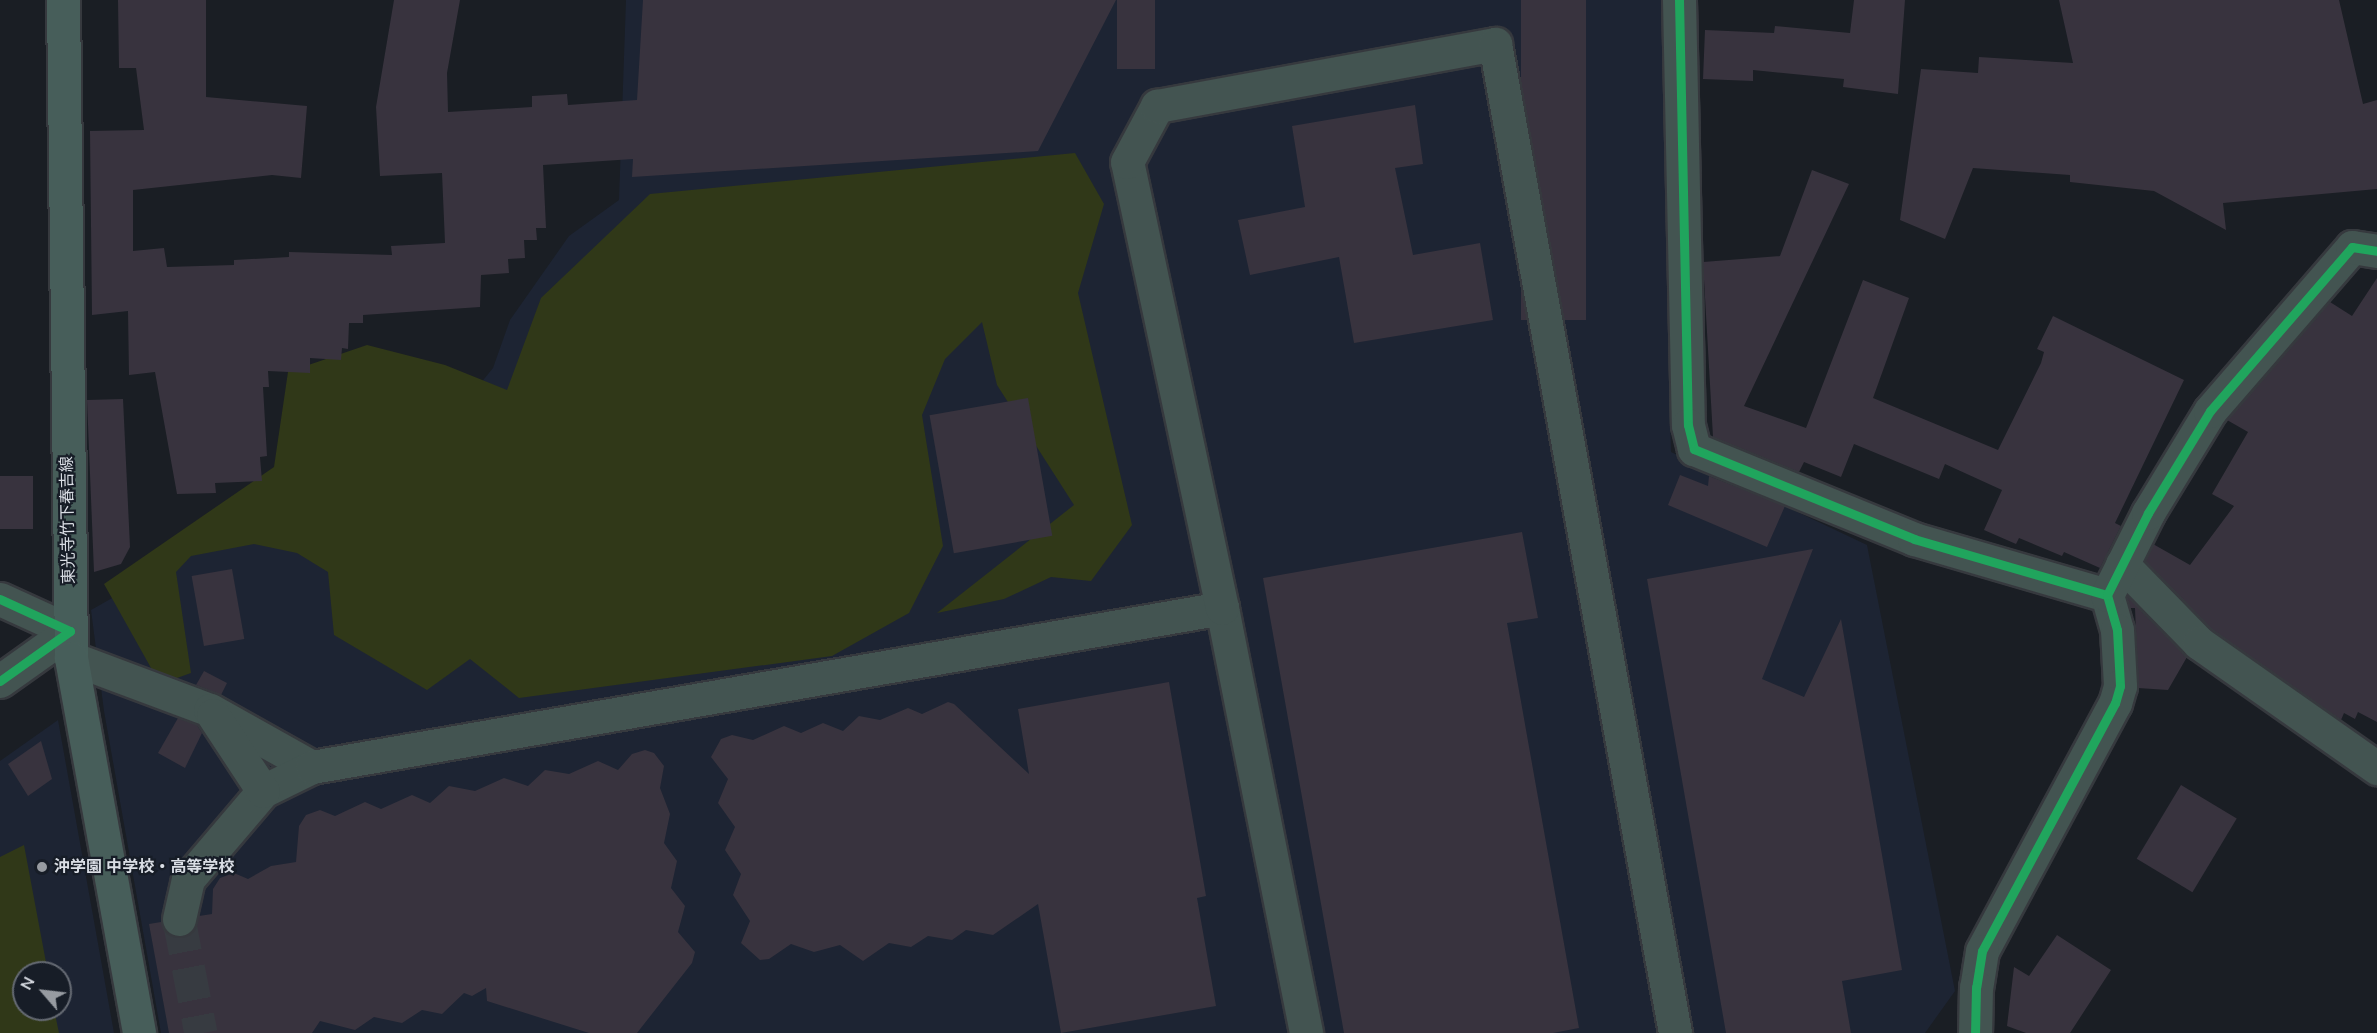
<!DOCTYPE html>
<html>
<head>
<meta charset="utf-8">
<style>
	body { margin:0 }
	#map { position:relative; width:2377px; height:1033px; overflow:hidden; background:#1a1e24; font-family:"Nunito Sans","Noto Sans JP",sans-serif }
	div>[style] { position:absolute }
	.built>* { inset:0; background:#1d2433 }
	.green>* { inset:0; background:#303818 }
	.building>* { inset:0; background:#38333e; transform-origin:0 0 }
	.minor-tunnel>* { height:33px; margin-top:-16.5px; transform-origin:0; background:repeating-linear-gradient(90deg,#373b41 0 33px,transparent 0 49px) }
	.roads { filter:drop-shadow(2px 0 #36393e) drop-shadow(-2px 0 #36393e) drop-shadow(0 2px #36393e) drop-shadow(0 -2px #36393e) }
	.minor>* { height:33px; margin:-16.5px; padding:0 16.5px; transform-origin:16.5px; border-radius:16.5px; background:#435451 }
	.major>* { height:33px; margin:-16.5px; padding:0 16.5px; transform-origin:16.5px; border-radius:16.5px; background:#475e5a }
	.cycleway>* { height:9px; margin:-4.5px; padding:0 4.5px; transform-origin:4.5px; border-radius:4.5px; background:#20a55d }
	.dots>* { width:16px; height:16px; translate:-50% -50%; box-sizing:border-box; border:3px solid #171d27; border-radius:50% }
	span { translate:-50% -50%; white-space:nowrap; text-align:center; line-height:1.15; -webkit-text-stroke:4.5px #171d27; paint-order:stroke }
	.street-label { font-size:16px; color:#dadee5 }
	.poi-label { font-size:16px; color:#dadee5; font-weight:700 }
	.left { translate:0 -50%; text-align:left }
	.north { position:absolute; left:12px; top:961px; width:60px; height:60px; box-sizing:border-box; background:#171d27; border:2px solid #656a73; border-radius:50%; rotate:298deg; font-size:16px; font-weight:700; line-height:24px; text-align:center; color:#dadee5 }
	.north::after { content:''; display:block; margin:auto; width:21px; height:27px; background:#979ba1; clip-path:polygon(50% 0,100% 100%,50% 72%,0 100%) }
</style>
</head>
<body>
<div id="map">
	<div class="built">
		<div style="clip-path:polygon(626px 0,1661px 0,1671px 452px,1867px 545px,1955px 991px,1925px 1033px,161px 1033px,104px 711px,91px 610px,471px 395px,493px 368px,510px 320px,569px 236px,619px 200px)"></div>
		<div style="clip-path:polygon(evenodd,58px 720px,114px 1033px,0 1033px,0 761px,58px 720px,24px 973px,60px 973px,60px 1009px,24px 1009px,24px 973px)"></div>
	</div>
	<div class="green">
		<div style="clip-path:polygon(1075px 153px,1104px 204px,1078px 293px,1132px 525px,1091px 581px,1051px 577px,1004px 599px,937px 613px,1074px 505px,997px 385px,982px 322px,945px 359px,922px 415px,943px 546px,909px 613px,832px 656px,519px 698px,470px 659px,427px 690px,334px 635px,328px 572px,297px 553px,254px 544px,191px 556px,176px 572px,191px 673px,160px 684px,104px 584px,274px 467px,288px 372px,367px 345px,445px 365px,507px 390px,541px 298px,650px 194px)"></div>
		<div style="clip-path:polygon(24px 845px,48px 973px,24px 973px,24px 1009px,54px 1009px,59px 1033px,0 1033px,0 857px)"></div>
	</div>
	<div class="building">
		<div style="clip-path:polygon(118px 0,206px 0,206px 97px,307px 106px,301px 178px,272px 175px,133px 190px,133px 251px,164px 248px,167px 267px,234px 265px,234px 260px,289px 257px,289px 252px,392px 255px,391px 246px,445px 243px,442px 173px,380px 176px,376px 107px,394px 0,460px 0,447px 73px,448px 112px,532px 107px,532px 96px,567px 94px,568px 105px,637px 100px,643px 0,1116px 0,1038px 151px,632px 177px,633px 159px,543px 165px,546px 228px,536px 228px,537px 240px,524px 240px,525px 258px,508px 259px,509px 273px,481px 275px,480px 307px,363px 315px,363px 323px,349px 323px,348px 349px,342px 348px,341px 360px,310px 358px,310px 373px,268px 371px,269px 387px,263px 387px,267px 456px,260px 457px,262px 481px,215px 483px,216px 493px,177px 494px,155px 372px,129px 375px,128px 311px,92px 315px,90px 131px,144px 130px,136px 68px,119px 68px)"></div>
		<div style="left:1117px;top:0;width:38px;height:69px"></div>
		<div style="left:1521px;top:0;width:65px;height:320px"></div>
		<div style="clip-path:polygon(1854px 0,1905px 0,1898px 94px,1843px 87px,1844px 79px,1753px 70px,1753px 81px,1703px 79px,1705px 30px,1774px 33px,1775px 26px,1850px 33px)"></div>
		<div style="clip-path:polygon(2059px 0,2339px 0,2363px 104px,2377px 100px,2377px 189px,2223px 203px,2226px 230px,2154px 191px,2070px 182px,2070px 175px,1973px 168px,1945px 239px,1900px 220px,1921px 69px,1978px 73px,1979px 57px,2073px 63px)"></div>
		<div style="clip-path:polygon(1415px 105px,1423px 164px,1395px 168px,1413px 255px,1480px 243px,1493px 320px,1354px 343px,1339px 257px,1250px 275px,1238px 220px,1305px 207px,1292px 126px)"></div>
		<div style="clip-path:polygon(1812px 170px,1849px 184px,1744px 406px,1806px 428px,1863px 280px,1909px 298px,1873px 398px,1998px 450px,2041px 363px,2044px 352px,2037px 349px,2053px 316px,2184px 380px,2115px 523px,2121px 526px,2100px 568px,2064px 552px,2062px 556px,2019px 538px,2016px 544px,1984px 530px,2002px 490px,1945px 464px,1939px 479px,1854px 444px,1841px 477px,1804px 462px,1799px 472px,1713px 437px,1703px 262px,1780px 256px)"></div>
		<div style="clip-path:polygon(2377px 278px,2377px 722px,2358px 712px,2355px 719px,2344px 713px,2341px 720px,2211px 629px,2145px 561px,2153px 544px,2190px 565px,2234px 506px,2212px 494px,2248px 432px,2227px 420px,2330px 302px,2352px 316px)"></div>
		<div style="left:1028px;top:398px;width:140px;height:100px;rotate:80deg"></div>
		<div style="clip-path:polygon(123px 399px,130px 547px,121px 564px,94px 572px,87px 400px)"></div>
		<div style="clip-path:polygon(1680px 475px,1708px 486px,1709px 476px,1785px 506px,1767px 547px,1668px 505px)"></div>
		<div style="left:0;top:476px;width:33px;height:53px"></div>
		<div style="clip-path:polygon(1522px 532px,1538px 618px,1507px 623px,1579px 1028px,1553px 1033px,1344px 1033px,1263px 578px)"></div>
		<div style="clip-path:polygon(1813px 549px,1762px 679px,1804px 697px,1841px 619px,1902px 970px,1842px 981px,1851px 1033px,1726px 1033px,1647px 579px)"></div>
		<div style="left:232px;top:569px;width:71px;height:41px;rotate:80deg"></div>
		<div style="clip-path:polygon(2127px 596px,2187px 657px,2168px 690px,2138px 688px,2135px 608px,2130px 608px)"></div>
		<div style="clip-path:polygon(204px 671px,227px 683px,221px 695px,196px 685px)"></div>
		<div style="clip-path:polygon(1169px 682px,1206px 896px,1197px 898px,1216px 1006px,1061px 1033px,1038px 904px,993px 935px,966px 930px,952px 940px,928px 936px,911px 947px,889px 943px,863px 961px,840px 945px,814px 952px,791px 944px,769px 959px,760px 960px,741px 943px,750px 921px,733px 895px,741px 874px,725px 850px,735px 827px,718px 803px,728px 779px,711px 757px,721px 739px,732px 735px,753px 740px,784px 726px,801px 733px,823px 723px,843px 731px,859px 716px,880px 720px,908px 708px,922px 714px,948px 702px,954px 704px,1029px 774px,1018px 709px)"></div>
		<div style="clip-path:polygon(178px 718px,197px 725px,202px 733px,185px 768px,158px 753px)"></div>
		<div style="clip-path:polygon(41px 741px,52px 779px,28px 796px,8px 764px)"></div>
		<div style="clip-path:polygon(645px 750px,654px 753px,664px 766px,660px 788px,670px 814px,664px 843px,677px 861px,671px 888px,685px 906px,678px 932px,695px 952px,692px 963px,637px 1033px,589px 1033px,487px 1001px,486px 988px,472px 996px,464px 993px,442px 1014px,422px 1010px,402px 1023px,374px 1017px,355px 1030px,320px 1021px,312px 1033px,169px 1033px,149px 924px,161px 922px,167px 933px,185px 937px,193px 931px,199px 916px,212px 914px,213px 889px,220px 878px,234px 873px,248px 879px,271px 866px,296px 862px,299px 826px,306px 815px,320px 810px,335px 816px,365px 802px,381px 809px,412px 795px,430px 803px,449px 786px,475px 791px,504px 778px,528px 786px,545px 770px,569px 774px,598px 761px,618px 770px,632px 754px)"></div>
		<div style="left:2181px;top:785px;width:65px;height:86px;rotate:31deg"></div>
		<div style="clip-path:polygon(2057px 935px,2111px 970px,2070px 1033px,2026px 1033px,2007px 1026px,2014px 967px,2029px 976px)"></div>
	</div>
	<div class="minor-tunnel">
		<div style="left:179px;top:919px;width:116px;rotate:79.1deg"></div>
	</div>
	<div class="roads">
		<div class="minor">
			<div style="left:1679px;top:0;width:425px;rotate:88.8deg"></div>
			<div style="left:1688px;top:425px;width:25px;rotate:76deg"></div>
			<div style="left:1694px;top:449px;width:238px;rotate:22.2deg"></div>
			<div style="left:1914px;top:539px;width:201px;rotate:16.2deg"></div>
			<div style="left:2107px;top:595px;width:36px;rotate:74deg"></div>
			<div style="left:2117px;top:630px;width:56px;rotate:86.9deg"></div>
			<div style="left:2120px;top:686px;width:18px;rotate:106deg"></div>
			<div style="left:2115px;top:703px;width:281px;rotate:118.2deg"></div>
			<div style="left:1982px;top:951px;width:36px;rotate:99deg"></div>
			<div style="left:1976px;top:987px;width:46px;rotate:91.2deg"></div>
			<div style="left:2122px;top:564px;width:110px;rotate:45.7deg"></div>
			<div style="left:2199px;top:643px;width:218px;rotate:35.1deg"></div>
			<div style="left:2107px;top:595px;width:92px;rotate:-63.4deg"></div>
			<div style="left:2148px;top:513px;width:119px;rotate:-58.7deg"></div>
			<div style="left:2210px;top:411px;width:217px;rotate:-49.1deg"></div>
			<div style="left:2352px;top:247px;width:25px;rotate:9deg"></div>
			<div style="left:0;top:599px;width:77px;rotate:24.6deg"></div>
			<div style="left:70px;top:631px;width:86px;rotate:144.5deg"></div>
			<div style="left:1222px;top:608px;width:433px;rotate:78.8deg"></div>
			<div style="left:71px;top:658px;width:148px;rotate:20.5deg"></div>
			<div style="left:210px;top:710px;width:117px;rotate:29.2deg"></div>
			<div style="left:312px;top:767px;width:55px;rotate:153.9deg"></div>
			<div style="left:263px;top:791px;width:116px;rotate:130.4deg"></div>
			<div style="left:188px;top:879px;width:41px;rotate:102.7deg"></div>
			<div style="left:213px;top:715px;width:91px;rotate:56.7deg"></div>
			<div style="left:312px;top:767px;width:924px;rotate:-9.91deg"></div>
			<div style="left:1222px;top:608px;width:456px;rotate:-102deg"></div>
			<div style="left:1127px;top:162px;width:64px;rotate:-61.8deg"></div>
			<div style="left:1157px;top:106px;width:344px;rotate:-10.4deg"></div>
			<div style="left:1495px;top:44px;width:1005px;rotate:79.68deg"></div>
		</div>
		<div class="major">
			<div style="left:63px;top:0;width:658px;rotate:89.3deg"></div>
			<div style="left:71px;top:658px;width:381px;rotate:79.7deg"></div>
		</div>
	</div>
	<div class="cycleway">
		<div style="left:1679px;top:0;width:425px;rotate:88.8deg"></div>
		<div style="left:1688px;top:425px;width:25px;rotate:76deg"></div>
		<div style="left:1694px;top:449px;width:238px;rotate:22.2deg"></div>
		<div style="left:1914px;top:539px;width:201px;rotate:16.2deg"></div>
		<div style="left:2107px;top:595px;width:36px;rotate:74deg"></div>
		<div style="left:2117px;top:630px;width:56px;rotate:86.9deg"></div>
		<div style="left:2120px;top:686px;width:18px;rotate:106deg"></div>
		<div style="left:2115px;top:703px;width:281px;rotate:118.2deg"></div>
		<div style="left:1982px;top:951px;width:36px;rotate:99deg"></div>
		<div style="left:1976px;top:987px;width:46px;rotate:91.2deg"></div>
		<div style="left:2107px;top:595px;width:92px;rotate:-63.4deg"></div>
		<div style="left:2148px;top:513px;width:119px;rotate:-58.7deg"></div>
		<div style="left:2210px;top:411px;width:217px;rotate:-49.1deg"></div>
		<div style="left:2352px;top:247px;width:25px;rotate:9deg"></div>
		<div style="left:0;top:599px;width:77px;rotate:24.6deg"></div>
		<div style="left:70px;top:631px;width:86px;rotate:144.5deg"></div>
	</div>
	<div class="dots">
		<div style="left:42px;top:867px;background:#979ba1"></div>
	</div>
	<div class="street-label">
		<span style="left:68px;top:520px;rotate:-91deg">東光寺竹下春吉線</span>
	</div>
	<div class="poi-label">
		<span class="left" style="left:54px;top:867px">沖学園 中学校・高等学校</span>
	</div>
	<div class="north">N</div>
</div>
</body>
</html>
